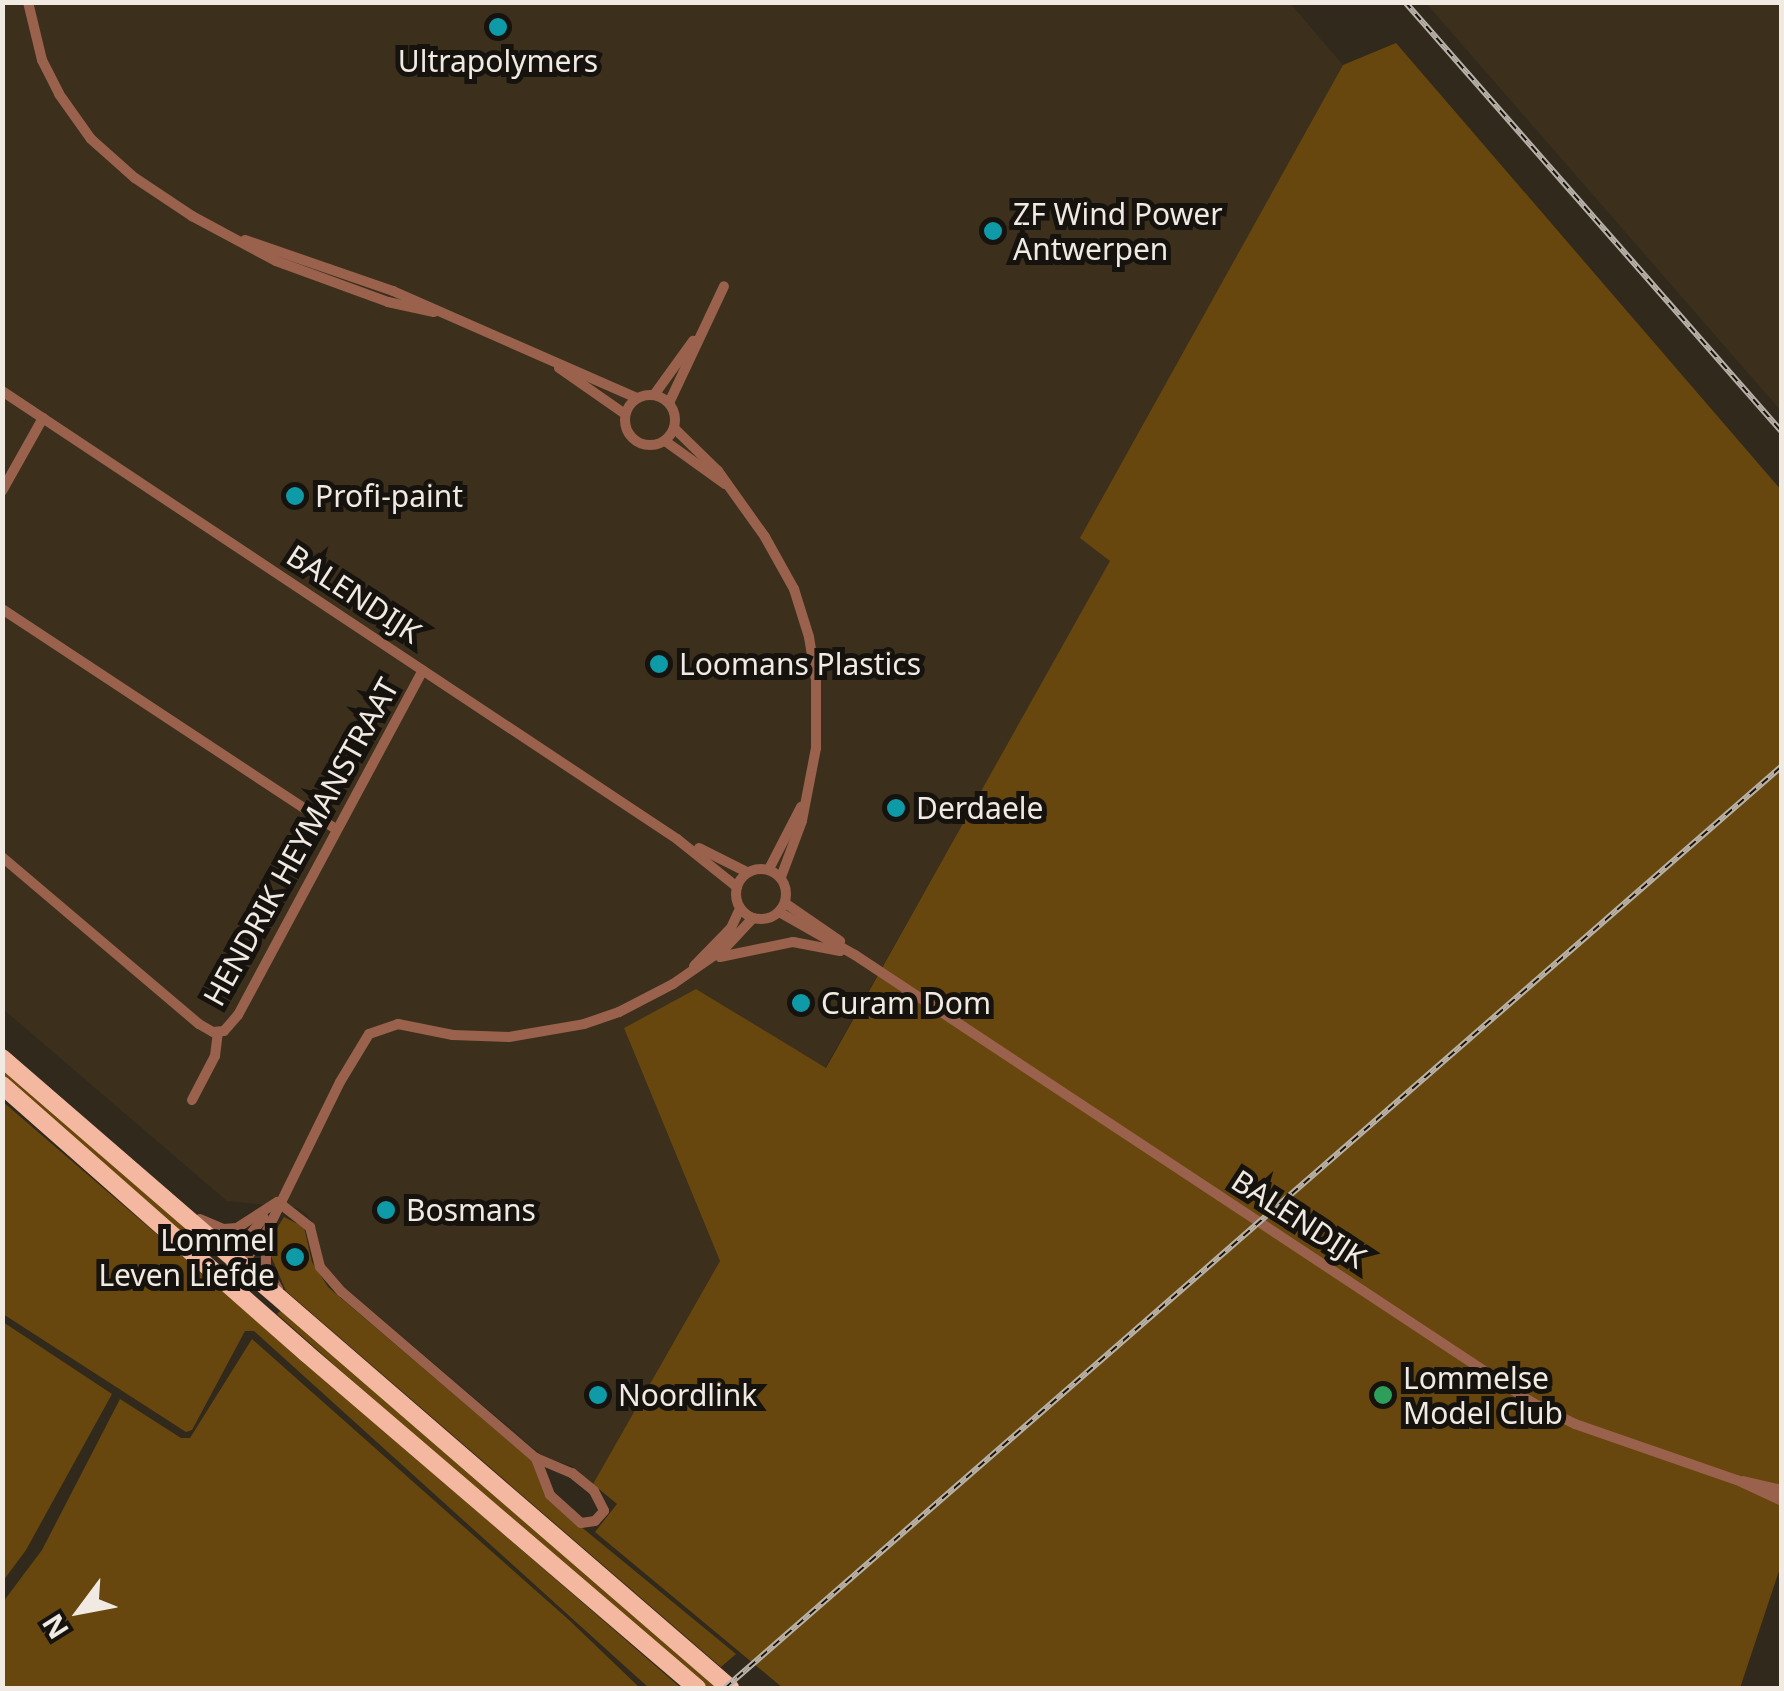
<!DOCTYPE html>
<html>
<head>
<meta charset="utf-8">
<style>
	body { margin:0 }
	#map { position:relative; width:1784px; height:1691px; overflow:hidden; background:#31291c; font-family:"Noto Sans",sans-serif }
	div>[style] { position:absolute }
	.built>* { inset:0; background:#3c301d }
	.green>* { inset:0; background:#67470e }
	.minor>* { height:10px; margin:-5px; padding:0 5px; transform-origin:5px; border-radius:5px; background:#9a624c }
	.minor>.ring { margin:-5px; padding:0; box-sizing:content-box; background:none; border:10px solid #9a624c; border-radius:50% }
	.trunk>* { height:18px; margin:-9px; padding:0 9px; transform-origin:9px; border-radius:9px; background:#f4b8a0 }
	.rail>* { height:6px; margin-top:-3px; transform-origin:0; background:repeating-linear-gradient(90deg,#16120d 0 8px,#b9b2a9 0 16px); box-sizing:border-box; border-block:2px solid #b9b2a9 }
	.dots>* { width:28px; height:28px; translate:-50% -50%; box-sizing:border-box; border:5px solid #16120d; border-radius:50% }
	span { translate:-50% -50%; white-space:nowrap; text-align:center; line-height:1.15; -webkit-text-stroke:10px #16120d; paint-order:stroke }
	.poi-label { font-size:30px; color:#f0eae2 }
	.left { translate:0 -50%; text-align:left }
	.right { translate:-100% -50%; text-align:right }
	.street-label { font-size:30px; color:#f0eae2 }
	.frame { position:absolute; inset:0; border:5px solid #f0eae2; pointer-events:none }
	.north { position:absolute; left:30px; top:1561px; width:100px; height:100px; -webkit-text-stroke:8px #16120d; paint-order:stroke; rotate:238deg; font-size:28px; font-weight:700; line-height:40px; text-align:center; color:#f0eae2 }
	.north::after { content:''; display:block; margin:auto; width:35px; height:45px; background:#f0eae2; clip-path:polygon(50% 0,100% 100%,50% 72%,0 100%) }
</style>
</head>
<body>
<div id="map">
	<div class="built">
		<div style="clip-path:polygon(1289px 2px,1343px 65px,1081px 538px,1111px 561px,825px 1068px,696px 989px,624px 1028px,720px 1261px,593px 1484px,572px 1466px,544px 1457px,337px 1281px,323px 1263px,315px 1225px,305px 1213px,298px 1208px,227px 1201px,3px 1009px,3px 3px)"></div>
		<div style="clip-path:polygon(1426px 3px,1781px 3px,1781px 411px)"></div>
	</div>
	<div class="green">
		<div style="clip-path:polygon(1396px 43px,1781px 490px,1782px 1562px,1740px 1688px,783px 1688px,595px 1532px,617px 1504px,593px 1484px,720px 1261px,624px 1028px,696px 989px,826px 1068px,1110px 561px,1080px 538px,1343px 65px)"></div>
		<div style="clip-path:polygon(3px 1065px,201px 1237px,195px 1243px,3px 1078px)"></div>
		<div style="clip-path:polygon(2px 1101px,273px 1334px,681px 1688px,649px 1688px,254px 1331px,245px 1331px,192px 1430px,186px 1432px,3px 1314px)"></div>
		<div style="clip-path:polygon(284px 1217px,304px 1227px,312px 1262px,328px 1287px,532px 1461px,546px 1498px,736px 1654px,721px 1667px,286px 1291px,271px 1256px,274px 1233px)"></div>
		<div style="clip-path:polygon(283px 1308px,721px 1688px,706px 1688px,447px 1465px,277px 1314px)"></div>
		<div style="clip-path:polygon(3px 1322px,112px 1394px,26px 1550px,3px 1581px)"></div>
		<div style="clip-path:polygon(252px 1339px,569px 1620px,640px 1688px,3px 1688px,3px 1602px,42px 1550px,120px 1399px,181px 1438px,190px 1438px)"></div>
	</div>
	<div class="minor">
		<div style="left:28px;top:2px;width:60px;rotate:76.4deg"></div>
		<div style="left:42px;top:60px;width:38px;rotate:63deg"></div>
		<div style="left:59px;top:94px;width:55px;rotate:54.6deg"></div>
		<div style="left:91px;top:139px;width:59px;rotate:41.6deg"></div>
		<div style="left:135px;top:178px;width:69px;rotate:33.7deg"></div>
		<div style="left:192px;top:216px;width:95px;rotate:28.2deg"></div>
		<div style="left:276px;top:261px;width:119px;rotate:20.1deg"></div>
		<div style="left:388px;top:302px;width:47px;rotate:12.3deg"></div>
		<div style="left:245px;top:240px;width:157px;rotate:19deg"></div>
		<div style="left:393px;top:291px;width:266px;rotate:23.7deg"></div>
		<div style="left:559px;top:368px;width:80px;rotate:34.9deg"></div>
		<div style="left:2px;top:391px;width:810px;rotate:33.57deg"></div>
		<div style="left:677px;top:839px;width:77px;rotate:38.7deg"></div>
		<div class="ring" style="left:625px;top:395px;width:40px;height:40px"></div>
		<div style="left:654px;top:395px;width:67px;rotate:-54.2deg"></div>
		<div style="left:669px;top:403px;width:129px;rotate:-64.8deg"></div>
		<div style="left:674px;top:428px;width:62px;rotate:44.3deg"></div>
		<div style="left:718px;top:471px;width:81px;rotate:54.5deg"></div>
		<div style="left:765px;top:537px;width:60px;rotate:60.9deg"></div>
		<div style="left:794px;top:589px;width:50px;rotate:72.6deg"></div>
		<div style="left:809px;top:637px;width:44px;rotate:80.8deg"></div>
		<div style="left:816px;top:680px;width:68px;rotate:90deg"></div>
		<div style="left:816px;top:748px;width:74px;rotate:100.9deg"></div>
		<div style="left:802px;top:821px;width:60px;rotate:110.6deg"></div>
		<div style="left:665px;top:441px;width:74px;rotate:35.6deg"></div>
		<div style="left:2px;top:491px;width:84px;rotate:-60.7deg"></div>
		<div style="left:2px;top:609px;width:400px;rotate:33.4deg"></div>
		<div style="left:699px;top:848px;width:54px;rotate:26.6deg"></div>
		<div style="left:2px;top:857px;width:258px;rotate:40.3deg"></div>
		<div style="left:199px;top:1024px;width:16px;rotate:30deg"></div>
		<div style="left:213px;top:1032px;width:11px;rotate:-5deg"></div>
		<div style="left:224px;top:1031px;width:21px;rotate:-49deg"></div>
		<div style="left:238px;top:1015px;width:391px;rotate:-61.8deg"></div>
		<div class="ring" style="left:736px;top:869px;width:40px;height:40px"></div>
		<div style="left:769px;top:869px;width:70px;rotate:-62.7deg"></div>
		<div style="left:785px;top:903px;width:67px;rotate:34.6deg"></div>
		<div style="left:779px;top:912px;width:87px;rotate:29.5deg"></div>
		<div style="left:855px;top:955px;width:813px;rotate:33.46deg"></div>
		<div style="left:1533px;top:1403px;width:47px;rotate:26.6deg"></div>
		<div style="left:1575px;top:1424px;width:171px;rotate:19.1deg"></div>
		<div style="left:1737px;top:1480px;width:50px;rotate:25deg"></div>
		<div style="left:720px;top:957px;width:75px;rotate:-11.6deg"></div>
		<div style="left:793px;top:942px;width:48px;rotate:10.8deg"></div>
		<div style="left:694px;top:966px;width:53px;rotate:-45.8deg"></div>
		<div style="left:731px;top:928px;width:21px;rotate:-65deg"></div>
		<div style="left:192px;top:1100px;width:50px;rotate:-62.4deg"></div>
		<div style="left:215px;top:1056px;width:24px;rotate:-83deg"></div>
		<div style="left:278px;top:1202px;width:41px;rotate:38deg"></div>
		<div style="left:310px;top:1227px;width:41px;rotate:76deg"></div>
		<div style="left:320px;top:1267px;width:33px;rotate:49deg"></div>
		<div style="left:342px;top:1292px;width:255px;rotate:40.6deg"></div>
		<div style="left:536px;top:1458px;width:39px;rotate:23deg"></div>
		<div style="left:572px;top:1473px;width:28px;rotate:39deg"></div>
		<div style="left:594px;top:1491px;width:22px;rotate:63deg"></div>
		<div style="left:604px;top:1511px;width:13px;rotate:132deg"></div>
		<div style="left:595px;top:1521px;width:14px;rotate:172deg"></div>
		<div style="left:581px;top:1523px;width:42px;rotate:-137.9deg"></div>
		<div style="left:550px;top:1495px;width:40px;rotate:-111deg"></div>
		<div style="left:200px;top:1219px;width:25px;rotate:23deg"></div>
		<div style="left:223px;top:1229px;width:14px;rotate:-4deg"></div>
		<div style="left:237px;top:1228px;width:48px;rotate:-33deg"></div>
		<div style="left:266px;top:1235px;width:33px;rotate:90deg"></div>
		<div style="left:266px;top:1268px;width:24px;rotate:60deg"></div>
		<div style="left:231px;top:1259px;width:53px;rotate:-51.8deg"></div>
		<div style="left:224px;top:1272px;width:30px;rotate:-34deg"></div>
		<div style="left:249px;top:1255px;width:28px;rotate:-52deg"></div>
		<div style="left:266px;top:1233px;width:168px;rotate:-63.9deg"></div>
		<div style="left:340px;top:1082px;width:56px;rotate:-58.9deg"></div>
		<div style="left:369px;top:1034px;width:31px;rotate:-19deg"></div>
		<div style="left:398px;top:1024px;width:56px;rotate:11.3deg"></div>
		<div style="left:453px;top:1035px;width:56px;rotate:2deg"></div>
		<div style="left:509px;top:1037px;width:76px;rotate:-9.8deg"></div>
		<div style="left:584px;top:1024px;width:37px;rotate:-19deg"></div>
		<div style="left:619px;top:1012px;width:61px;rotate:-27.4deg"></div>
		<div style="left:673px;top:984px;width:63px;rotate:-34.7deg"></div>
		<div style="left:725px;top:948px;width:41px;rotate:-47deg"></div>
		<div style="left:1743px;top:1481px;width:40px;rotate:13deg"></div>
	</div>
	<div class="trunk">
		<div style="left:2px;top:1058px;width:963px;rotate:40.87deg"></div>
		<div style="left:2px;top:1085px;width:405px;rotate:41.4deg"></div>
		<div style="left:306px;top:1353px;width:515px;rotate:40.59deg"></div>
	</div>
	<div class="rail">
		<div style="left:1405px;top:2px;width:572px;rotate:48.76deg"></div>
		<div style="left:725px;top:1688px;width:1403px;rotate:-41.1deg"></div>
	</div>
	<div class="dots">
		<div style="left:498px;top:27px;background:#0f9aa8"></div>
		<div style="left:993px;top:231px;background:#0f9aa8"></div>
		<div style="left:295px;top:496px;background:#0f9aa8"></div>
		<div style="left:659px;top:664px;background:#0f9aa8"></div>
		<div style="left:896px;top:808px;background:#0f9aa8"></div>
		<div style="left:801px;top:1003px;background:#0f9aa8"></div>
		<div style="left:386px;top:1210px;background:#0f9aa8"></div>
		<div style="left:295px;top:1257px;background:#0f9aa8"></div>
		<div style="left:598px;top:1395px;background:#0f9aa8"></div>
		<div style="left:1383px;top:1395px;background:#2e9e5b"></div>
	</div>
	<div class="poi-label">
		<span style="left:498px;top:61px">Ultrapolymers</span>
		<span class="left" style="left:1013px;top:231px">ZF Wind Power<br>Antwerpen</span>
		<span class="left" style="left:315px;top:496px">Profi-paint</span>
		<span class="left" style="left:679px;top:664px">Loomans Plastics</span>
		<span class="left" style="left:916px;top:808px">Derdaele</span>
		<span class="left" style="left:821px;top:1003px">Curam Dom</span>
		<span class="left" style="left:406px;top:1210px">Bosmans</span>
		<span class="right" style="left:275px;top:1257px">Lommel<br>Leven Liefde</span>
		<span class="left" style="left:1403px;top:1395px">Lommelse<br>Model Club</span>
		<span class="left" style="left:618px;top:1395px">Noordlink</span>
	</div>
	<div class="street-label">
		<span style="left:354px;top:594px;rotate:33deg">BALENDIJK</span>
		<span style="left:301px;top:842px;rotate:-61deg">HENDRIK HEYMANSTRAAT</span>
		<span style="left:1299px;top:1219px;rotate:33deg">BALENDIJK</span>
	</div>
	<div class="frame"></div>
	<div class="north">N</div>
</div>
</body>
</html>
